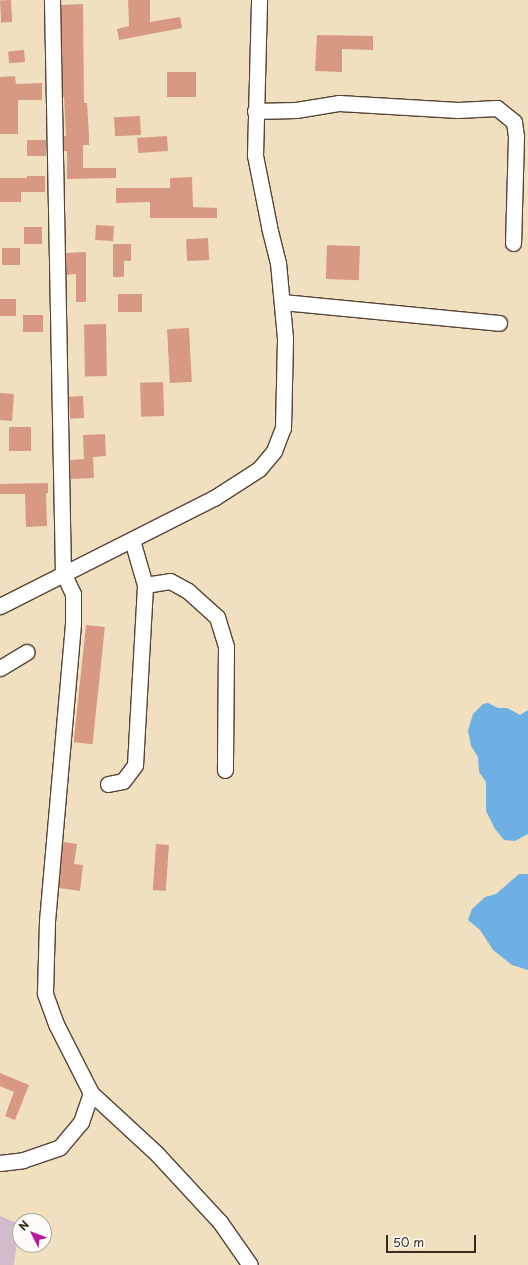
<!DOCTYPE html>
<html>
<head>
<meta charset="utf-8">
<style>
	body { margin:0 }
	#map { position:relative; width:528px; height:1265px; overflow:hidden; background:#f1e0c0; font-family:"Playpen Sans",sans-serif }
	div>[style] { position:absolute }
	.industrial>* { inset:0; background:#d1bdc9 }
	.water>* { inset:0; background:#6eb0e3 }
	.building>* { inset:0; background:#d79982; transform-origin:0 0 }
	.roads { filter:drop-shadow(1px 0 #564536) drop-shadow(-1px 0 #564536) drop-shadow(0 1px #564536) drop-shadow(0 -1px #564536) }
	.minor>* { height:15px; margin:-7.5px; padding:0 7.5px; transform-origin:7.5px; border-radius:7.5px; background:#fff }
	span { translate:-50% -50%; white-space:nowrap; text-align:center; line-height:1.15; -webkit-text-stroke:3px #fdfcf7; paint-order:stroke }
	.north { position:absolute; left:12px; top:1213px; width:40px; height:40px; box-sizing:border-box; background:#fdfcf7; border:1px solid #afa8a0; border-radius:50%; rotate:312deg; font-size:11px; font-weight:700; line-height:16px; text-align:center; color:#3b2a1e }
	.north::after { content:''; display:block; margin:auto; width:14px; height:18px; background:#b5179e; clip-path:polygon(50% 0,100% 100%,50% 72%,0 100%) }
	.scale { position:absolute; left:386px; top:1235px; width:90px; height:18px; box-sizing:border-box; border:2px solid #3b2a1e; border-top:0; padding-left:5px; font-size:12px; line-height:14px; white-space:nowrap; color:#3b2a1e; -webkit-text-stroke:3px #fdfcf7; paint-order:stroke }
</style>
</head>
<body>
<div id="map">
	<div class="industrial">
		<div style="clip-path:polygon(0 1216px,19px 1224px,14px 1265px,0 1265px)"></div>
	</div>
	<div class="water">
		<div style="clip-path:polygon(488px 703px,498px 708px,507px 708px,520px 715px,528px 710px,528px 834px,515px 841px,504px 840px,495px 829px,486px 811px,486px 782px,479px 772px,478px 757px,471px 746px,468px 731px,473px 714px,483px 704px)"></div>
		<div style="clip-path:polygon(519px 874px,528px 874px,528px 970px,512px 965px,493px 950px,480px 930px,468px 920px,472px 909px,485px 897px,496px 894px)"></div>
	</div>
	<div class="building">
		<div style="left:11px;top:0;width:22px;height:11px;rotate:87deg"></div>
		<div style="clip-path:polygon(128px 0,150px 0,150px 22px,180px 17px,182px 28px,119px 40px,117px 29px,129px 26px)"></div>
		<div style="clip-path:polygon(83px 4px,84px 103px,87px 103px,89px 136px,89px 145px,83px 145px,83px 168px,116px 168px,116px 178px,67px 179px,67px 151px,64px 151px,64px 136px,66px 136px,64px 97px,63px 97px,61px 5px)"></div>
		<div style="clip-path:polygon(317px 35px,373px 36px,373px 50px,342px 49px,342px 72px,315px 71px)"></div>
		<div style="left:24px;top:50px;width:12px;height:16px;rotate:85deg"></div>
		<div style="left:167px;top:72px;width:29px;height:25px"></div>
		<div style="clip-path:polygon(15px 76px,16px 84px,42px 83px,42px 100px,18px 100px,18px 134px,0 134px,0 77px)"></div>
		<div style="left:140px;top:116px;width:19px;height:26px;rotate:87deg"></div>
		<div style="left:167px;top:136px;width:15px;height:30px;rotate:86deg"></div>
		<div style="left:27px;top:140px;width:19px;height:16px"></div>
		<div style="clip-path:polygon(27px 176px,45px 176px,45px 192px,21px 192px,21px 202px,0 202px,0 178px,27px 178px)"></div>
		<div style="clip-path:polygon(192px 177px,193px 207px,217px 208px,217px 218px,150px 218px,150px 202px,116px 203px,116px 188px,170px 188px,170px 178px)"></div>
		<div style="left:96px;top:225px;width:18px;height:15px;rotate:3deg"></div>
		<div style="left:24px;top:227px;width:18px;height:17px"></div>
		<div style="left:208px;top:238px;width:22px;height:22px;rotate:87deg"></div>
		<div style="clip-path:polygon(113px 244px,131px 244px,131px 261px,124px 261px,124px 277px,113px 277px)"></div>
		<div style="left:327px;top:245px;width:33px;height:34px;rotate:2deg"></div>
		<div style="left:2px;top:248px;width:18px;height:17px"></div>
		<div style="clip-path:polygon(86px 252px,86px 302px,76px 302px,76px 274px,66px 275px,66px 253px)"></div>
		<div style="left:118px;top:294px;width:24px;height:18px"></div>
		<div style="left:0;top:299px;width:16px;height:17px"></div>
		<div style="left:23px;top:315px;width:20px;height:17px"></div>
		<div style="left:106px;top:324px;width:52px;height:22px;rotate:89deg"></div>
		<div style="left:189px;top:328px;width:54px;height:22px;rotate:87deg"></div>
		<div style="left:163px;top:382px;width:34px;height:23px;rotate:88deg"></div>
		<div style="left:0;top:393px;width:14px;height:27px;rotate:4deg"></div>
		<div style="left:83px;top:396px;width:22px;height:14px;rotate:87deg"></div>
		<div style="left:9px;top:427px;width:22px;height:24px"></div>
		<div style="clip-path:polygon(105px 434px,106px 456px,93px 457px,94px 478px,70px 479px,70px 460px,84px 459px,83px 435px)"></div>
		<div style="clip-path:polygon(48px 483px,48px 493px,46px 493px,47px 526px,26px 527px,25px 494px,0 494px,0 484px)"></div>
		<div style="left:86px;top:625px;width:19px;height:118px;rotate:6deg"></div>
		<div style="clip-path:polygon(63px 842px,77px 844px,74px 864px,83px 865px,80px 891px,59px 888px)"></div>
		<div style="left:156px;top:844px;width:13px;height:46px;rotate:4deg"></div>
		<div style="clip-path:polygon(0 1073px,29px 1085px,15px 1120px,5px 1116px,14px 1092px,0 1086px)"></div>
	</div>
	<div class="roads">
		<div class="minor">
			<div style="left:255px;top:111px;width:41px;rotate:-1.4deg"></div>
			<div style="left:296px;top:110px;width:44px;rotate:-9.2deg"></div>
			<div style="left:339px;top:103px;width:119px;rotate:3.4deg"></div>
			<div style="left:458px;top:110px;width:39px;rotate:-3deg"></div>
			<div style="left:497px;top:108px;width:22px;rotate:39deg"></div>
			<div style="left:514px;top:122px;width:15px;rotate:82deg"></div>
			<div style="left:516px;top:137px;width:106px;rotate:91.6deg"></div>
			<div style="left:282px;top:302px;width:218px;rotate:5.5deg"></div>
			<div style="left:145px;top:585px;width:25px;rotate:-9deg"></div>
			<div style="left:170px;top:581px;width:21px;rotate:29deg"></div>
			<div style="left:188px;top:591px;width:39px;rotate:42deg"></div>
			<div style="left:217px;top:617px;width:31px;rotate:73deg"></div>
			<div style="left:226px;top:647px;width:123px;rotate:90.5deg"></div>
			<div style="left:0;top:606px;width:240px;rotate:-26.8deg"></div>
			<div style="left:214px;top:498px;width:54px;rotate:-32.8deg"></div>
			<div style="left:259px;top:469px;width:23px;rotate:-50deg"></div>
			<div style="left:274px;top:451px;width:25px;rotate:-69deg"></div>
			<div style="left:283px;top:428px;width:90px;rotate:-88.7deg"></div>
			<div style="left:285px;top:338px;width:75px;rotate:-95.3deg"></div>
			<div style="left:278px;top:263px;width:38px;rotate:-104deg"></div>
			<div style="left:269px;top:226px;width:72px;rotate:-101.2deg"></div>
			<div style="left:255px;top:155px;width:155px;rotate:-88.5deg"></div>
			<div style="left:0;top:668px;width:31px;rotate:-31deg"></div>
			<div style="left:108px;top:784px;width:15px;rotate:-11deg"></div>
			<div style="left:123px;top:781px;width:20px;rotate:-53deg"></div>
			<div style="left:135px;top:765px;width:180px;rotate:-86.8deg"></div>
			<div style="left:145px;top:585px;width:47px;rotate:-106.1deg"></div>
			<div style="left:91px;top:1093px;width:90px;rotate:42.7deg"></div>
			<div style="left:157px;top:1154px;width:93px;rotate:47.2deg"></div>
			<div style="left:220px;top:1222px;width:52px;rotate:55.1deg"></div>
			<div style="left:0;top:1163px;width:23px;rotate:-7deg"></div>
			<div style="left:23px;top:1160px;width:39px;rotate:-19deg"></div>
			<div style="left:60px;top:1147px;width:33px;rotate:-50deg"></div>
			<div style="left:81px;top:1122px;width:31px;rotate:-71deg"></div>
			<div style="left:91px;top:1093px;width:77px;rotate:-116.9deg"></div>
			<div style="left:56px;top:1024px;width:33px;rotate:-110deg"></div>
			<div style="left:45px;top:993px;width:72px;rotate:-88.4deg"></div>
			<div style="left:47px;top:921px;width:299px;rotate:-85deg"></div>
			<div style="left:73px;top:623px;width:29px;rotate:-90deg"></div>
			<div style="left:73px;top:594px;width:23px;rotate:-115deg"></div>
			<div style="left:63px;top:573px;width:573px;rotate:-91.1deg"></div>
		</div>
	</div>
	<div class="north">N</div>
	<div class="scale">50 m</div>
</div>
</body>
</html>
